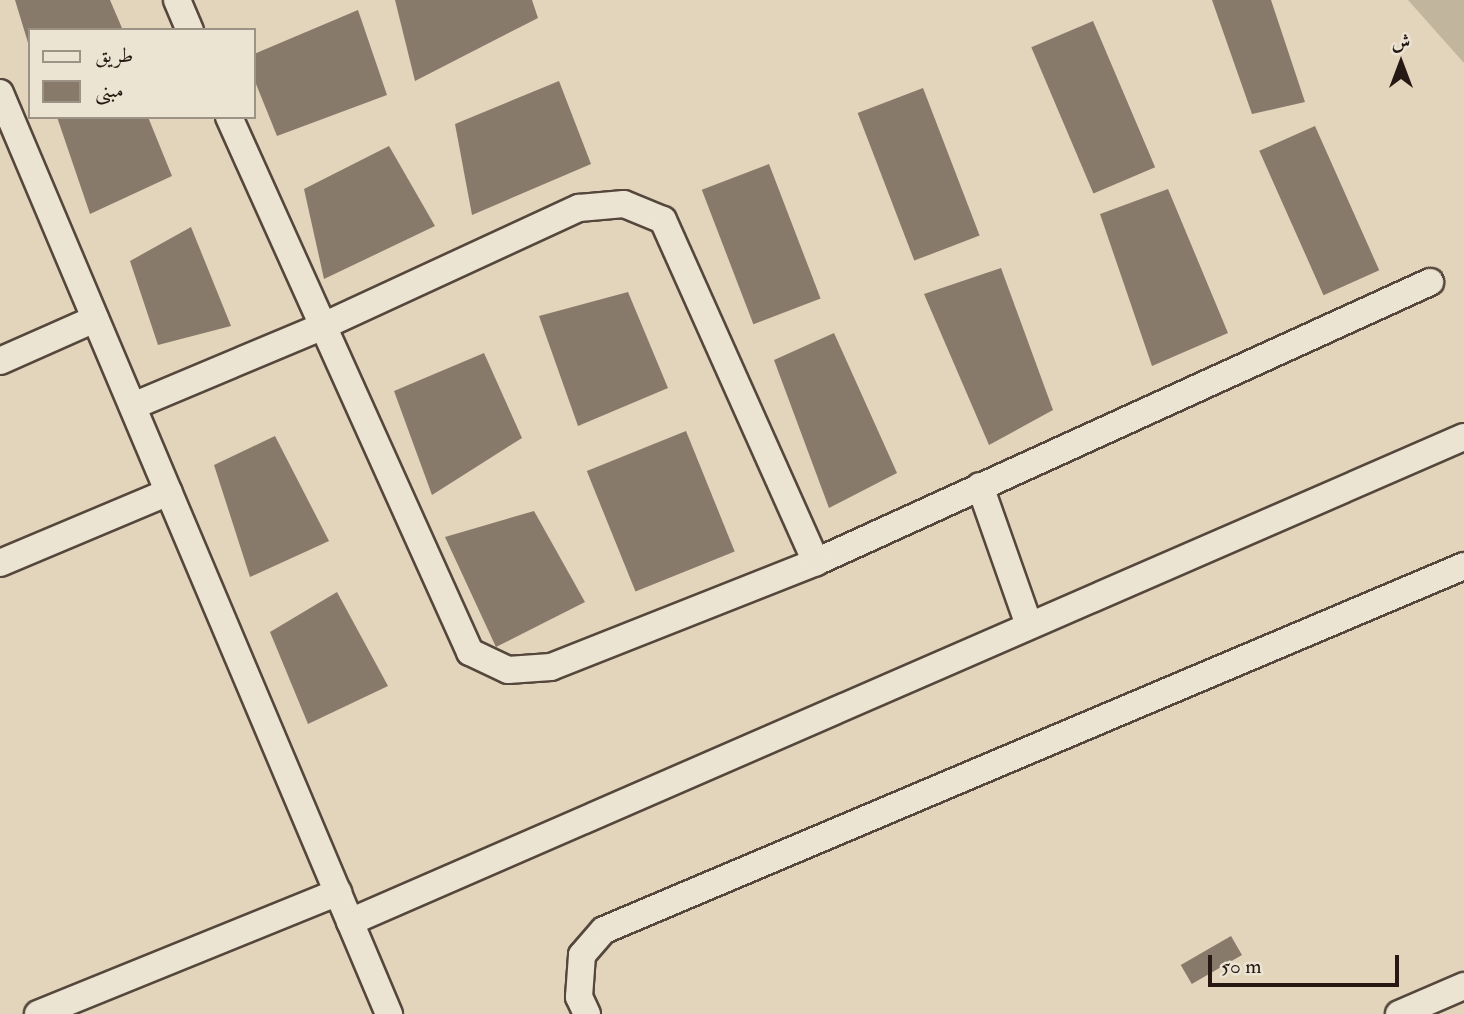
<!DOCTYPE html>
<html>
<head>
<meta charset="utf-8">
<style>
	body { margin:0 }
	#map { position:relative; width:1464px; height:1014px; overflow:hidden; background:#e2d5bb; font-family:"IM FELL Double Pica",Amiri,serif }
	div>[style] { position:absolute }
	.green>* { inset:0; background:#c2b59e }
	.building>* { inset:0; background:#887a6a; transform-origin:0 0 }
	.roads { filter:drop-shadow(2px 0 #55473c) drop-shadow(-2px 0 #55473c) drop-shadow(0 2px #55473c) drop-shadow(0 -2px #55473c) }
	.street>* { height:26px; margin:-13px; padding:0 13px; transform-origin:13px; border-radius:13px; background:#ece4d3 }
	span { translate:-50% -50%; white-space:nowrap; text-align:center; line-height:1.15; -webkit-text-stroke:6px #ece4d3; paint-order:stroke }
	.legend { position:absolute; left:28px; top:28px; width:228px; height:91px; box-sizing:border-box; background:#ece4d3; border:2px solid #9d9286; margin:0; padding:9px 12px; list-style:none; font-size:21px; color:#261812 }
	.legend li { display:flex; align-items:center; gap:14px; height:35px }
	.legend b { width:35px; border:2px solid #9d9286 }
	.north { position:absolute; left:1366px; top:28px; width:70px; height:70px; -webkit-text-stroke:5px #ece4d3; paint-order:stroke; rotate:0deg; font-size:19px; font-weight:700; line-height:28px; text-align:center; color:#261812 }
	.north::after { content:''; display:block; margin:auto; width:24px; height:32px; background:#261812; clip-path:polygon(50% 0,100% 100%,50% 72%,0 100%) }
	.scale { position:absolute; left:1208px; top:955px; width:191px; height:32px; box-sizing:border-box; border:4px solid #261812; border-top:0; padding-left:9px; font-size:21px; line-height:24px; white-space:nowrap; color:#261812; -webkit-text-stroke:5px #ece4d3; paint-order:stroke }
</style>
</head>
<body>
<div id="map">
	<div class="green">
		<div style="clip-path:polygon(1408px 0,1464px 0,1464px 63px)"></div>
	</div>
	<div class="building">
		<div style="clip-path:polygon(15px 0,110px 0,122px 28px,30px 30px,29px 46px)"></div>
		<div style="clip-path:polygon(395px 0,532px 0,538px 18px,415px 81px)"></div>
		<div style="clip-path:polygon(1212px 0,1271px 0,1305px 102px,1252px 114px)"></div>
		<div style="clip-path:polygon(358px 10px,387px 95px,277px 136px,254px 79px,254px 54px)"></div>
		<div style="left:1093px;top:21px;width:159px;height:67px;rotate:67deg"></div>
		<div style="clip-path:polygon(559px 81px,591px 164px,472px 215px,455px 124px)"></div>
		<div style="left:923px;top:88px;width:158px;height:70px;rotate:69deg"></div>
		<div style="clip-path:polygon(57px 117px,148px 117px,172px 176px,90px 214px)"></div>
		<div style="left:1315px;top:126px;width:158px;height:61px;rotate:66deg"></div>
		<div style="clip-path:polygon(389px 146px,435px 226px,324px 279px,304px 189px)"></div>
		<div style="left:769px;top:164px;width:144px;height:72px;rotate:69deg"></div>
		<div style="clip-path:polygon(1168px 189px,1228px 333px,1152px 366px,1100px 214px)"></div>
		<div style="clip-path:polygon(191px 227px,231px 326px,158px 345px,130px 261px)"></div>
		<div style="clip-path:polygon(1001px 268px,1053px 410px,989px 445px,924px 294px)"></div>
		<div style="clip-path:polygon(628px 292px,668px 388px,578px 426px,539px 316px)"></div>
		<div style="clip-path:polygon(834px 333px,897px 473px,829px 508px,774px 360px)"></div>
		<div style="clip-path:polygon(484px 353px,522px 438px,432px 495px,394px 391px)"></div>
		<div style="left:686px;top:431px;width:130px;height:107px;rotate:68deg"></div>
		<div style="clip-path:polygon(275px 436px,329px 541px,250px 577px,214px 465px)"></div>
		<div style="clip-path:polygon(534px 511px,585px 602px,496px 647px,445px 537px)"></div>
		<div style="clip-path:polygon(337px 592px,388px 686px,308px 724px,270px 632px)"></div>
		<div style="left:1231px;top:936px;width:22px;height:58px;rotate:60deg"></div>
	</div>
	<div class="roads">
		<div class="street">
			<div style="left:177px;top:0;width:33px;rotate:67deg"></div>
			<div style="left:0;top:93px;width:1000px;rotate:67.1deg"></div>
			<div style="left:229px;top:117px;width:587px;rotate:65.75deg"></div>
			<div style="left:470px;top:652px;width:42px;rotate:25.3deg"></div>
			<div style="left:508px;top:670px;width:43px;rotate:-4deg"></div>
			<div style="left:551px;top:667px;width:285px;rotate:-21.6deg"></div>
			<div style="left:816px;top:562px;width:675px;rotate:-24.51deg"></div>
			<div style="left:0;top:361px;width:104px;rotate:-23.9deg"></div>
			<div style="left:133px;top:406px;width:204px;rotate:-22.8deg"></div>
			<div style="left:321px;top:327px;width:284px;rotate:-24.8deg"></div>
			<div style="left:579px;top:208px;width:45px;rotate:-5.1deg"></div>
			<div style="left:624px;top:204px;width:42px;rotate:22.3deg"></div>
			<div style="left:663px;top:220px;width:375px;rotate:65.9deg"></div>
			<div style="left:980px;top:486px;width:147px;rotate:70.6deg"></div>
			<div style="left:0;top:563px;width:183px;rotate:-22.8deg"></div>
			<div style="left:350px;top:922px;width:1215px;rotate:-23.53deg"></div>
			<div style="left:38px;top:1014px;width:324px;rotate:-22.1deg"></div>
			<div style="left:587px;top:1014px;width:19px;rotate:-115deg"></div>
			<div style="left:579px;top:997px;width:42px;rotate:-85.9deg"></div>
			<div style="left:582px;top:955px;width:33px;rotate:-49deg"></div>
			<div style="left:604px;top:930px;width:934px;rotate:-22.94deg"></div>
			<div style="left:1399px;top:1014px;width:71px;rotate:-23.3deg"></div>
		</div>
	</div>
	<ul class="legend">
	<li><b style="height:9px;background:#ece4d3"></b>طريق</li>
	<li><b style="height:19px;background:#887a6a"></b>مبنى</li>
	</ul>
	<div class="north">ش</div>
	<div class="scale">50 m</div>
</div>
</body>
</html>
